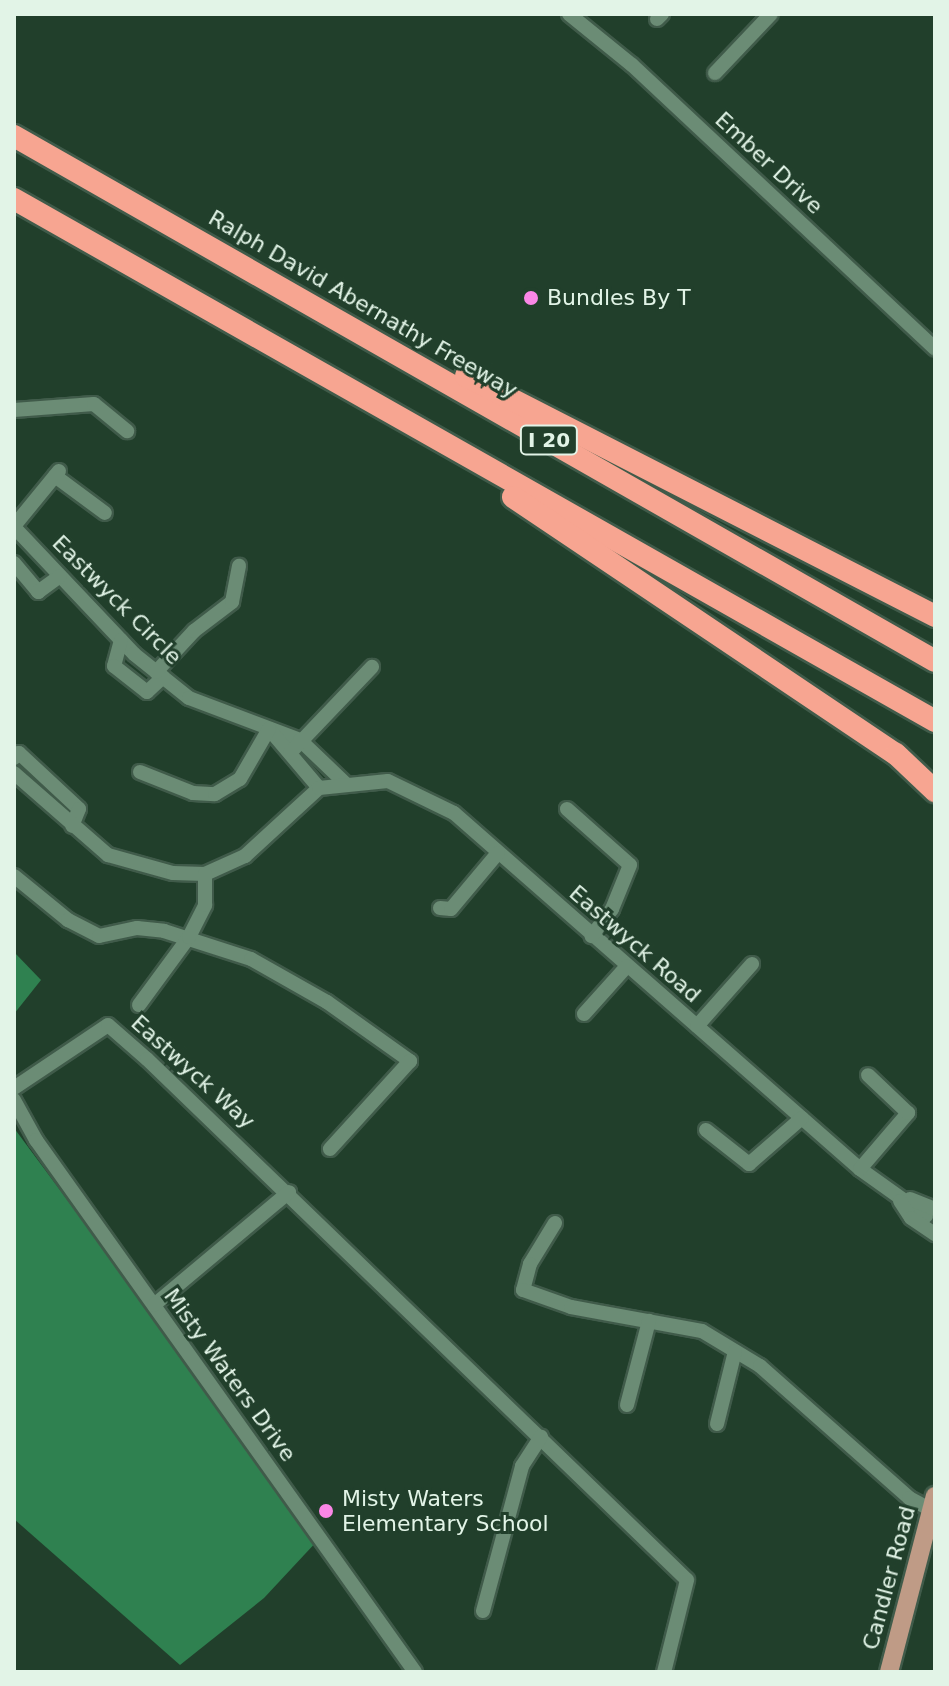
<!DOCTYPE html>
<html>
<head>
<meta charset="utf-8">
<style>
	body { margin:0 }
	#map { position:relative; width:949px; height:1686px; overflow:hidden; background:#213f2b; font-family:"DejaVu Sans",sans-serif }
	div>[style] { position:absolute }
	.forest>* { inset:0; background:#2f8150 }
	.roads { filter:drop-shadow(2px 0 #405b4a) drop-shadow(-2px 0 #405b4a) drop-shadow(0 2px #405b4a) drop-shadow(0 -2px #405b4a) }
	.minor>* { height:14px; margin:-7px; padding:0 7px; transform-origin:7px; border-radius:7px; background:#6b8c75 }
	.major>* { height:18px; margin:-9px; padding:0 9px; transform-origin:9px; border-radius:9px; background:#bf9b86 }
	.highway>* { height:22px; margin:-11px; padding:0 11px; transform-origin:11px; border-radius:11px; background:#f7a591 }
	.dots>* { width:22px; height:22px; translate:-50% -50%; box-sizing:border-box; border:4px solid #213f2b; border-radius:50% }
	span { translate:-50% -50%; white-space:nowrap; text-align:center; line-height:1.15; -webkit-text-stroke:6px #213f2b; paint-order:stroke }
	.shield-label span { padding:2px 6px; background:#213f2b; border:2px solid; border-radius:6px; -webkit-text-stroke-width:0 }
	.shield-label { font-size:20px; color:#e2f4e7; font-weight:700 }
	.street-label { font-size:22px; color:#e2f4e7 }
	.poi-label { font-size:22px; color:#e2f4e7 }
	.left { translate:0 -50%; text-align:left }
	.frame { position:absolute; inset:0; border:16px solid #e2f4e7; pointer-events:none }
</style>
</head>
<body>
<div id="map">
	<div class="forest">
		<div style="clip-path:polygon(14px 952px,41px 980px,14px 1014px)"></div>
		<div style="clip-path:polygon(14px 1128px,319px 1539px,264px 1598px,180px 1665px,14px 1519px)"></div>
	</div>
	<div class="roads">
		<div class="minor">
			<div style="left:569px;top:14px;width:81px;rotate:39deg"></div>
			<div style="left:632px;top:65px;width:415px;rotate:43.1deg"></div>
			<div style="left:657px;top:19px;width:7px;rotate:-45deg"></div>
			<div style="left:715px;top:73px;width:81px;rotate:-46.5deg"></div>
			<div style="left:14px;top:410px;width:80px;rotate:-4.3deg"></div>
			<div style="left:94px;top:404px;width:43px;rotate:39.3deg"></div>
			<div style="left:55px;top:476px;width:62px;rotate:36.5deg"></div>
			<div style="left:14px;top:526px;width:71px;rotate:-50.7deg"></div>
			<div style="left:14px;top:527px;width:175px;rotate:46.6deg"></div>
			<div style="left:134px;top:654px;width:70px;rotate:38.7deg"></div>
			<div style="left:189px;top:698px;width:119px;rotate:20.7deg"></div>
			<div style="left:300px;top:740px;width:64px;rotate:43.7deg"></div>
			<div style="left:14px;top:563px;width:38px;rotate:50deg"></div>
			<div style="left:38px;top:592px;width:27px;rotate:-36deg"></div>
			<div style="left:121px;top:640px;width:27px;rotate:105deg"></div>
			<div style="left:114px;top:666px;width:42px;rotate:38.2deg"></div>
			<div style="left:147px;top:692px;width:22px;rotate:-43deg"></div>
			<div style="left:156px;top:672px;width:56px;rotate:-47.2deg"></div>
			<div style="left:194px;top:631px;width:48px;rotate:-37.3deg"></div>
			<div style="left:232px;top:602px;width:37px;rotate:-79deg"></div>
			<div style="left:269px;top:729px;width:77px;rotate:49.7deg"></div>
			<div style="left:290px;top:753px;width:119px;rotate:-46.4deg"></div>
			<div style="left:14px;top:758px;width:7px;rotate:-45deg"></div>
			<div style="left:19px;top:753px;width:82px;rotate:43deg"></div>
			<div style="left:79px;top:809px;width:18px;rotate:112deg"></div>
			<div style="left:140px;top:772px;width:57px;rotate:21.6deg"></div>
			<div style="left:193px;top:793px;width:22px;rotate:3deg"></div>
			<div style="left:215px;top:794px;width:29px;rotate:-31deg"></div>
			<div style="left:240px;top:779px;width:58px;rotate:-59.9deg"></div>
			<div style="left:14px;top:773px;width:125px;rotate:41.1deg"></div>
			<div style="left:108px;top:855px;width:67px;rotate:15.5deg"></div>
			<div style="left:173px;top:873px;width:32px;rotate:2deg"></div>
			<div style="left:205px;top:874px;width:44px;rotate:-24.2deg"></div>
			<div style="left:245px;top:856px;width:100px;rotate:-42.6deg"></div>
			<div style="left:319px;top:788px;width:69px;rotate:-5.8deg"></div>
			<div style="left:388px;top:781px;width:73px;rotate:25.9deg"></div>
			<div style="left:454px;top:813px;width:540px;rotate:41.25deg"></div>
			<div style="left:860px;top:1169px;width:81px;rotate:35.5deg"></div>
			<div style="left:567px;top:809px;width:84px;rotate:41.6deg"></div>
			<div style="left:630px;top:865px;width:48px;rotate:112.2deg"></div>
			<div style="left:612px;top:909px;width:34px;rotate:127deg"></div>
			<div style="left:14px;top:876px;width:70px;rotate:39.2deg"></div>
			<div style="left:68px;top:920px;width:35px;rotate:27deg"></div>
			<div style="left:99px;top:936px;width:39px;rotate:-12deg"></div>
			<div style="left:137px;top:928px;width:27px;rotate:6deg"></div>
			<div style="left:164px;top:931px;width:91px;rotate:17.8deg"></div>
			<div style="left:251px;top:959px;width:87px;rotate:29.5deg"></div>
			<div style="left:327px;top:1002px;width:102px;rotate:35.4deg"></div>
			<div style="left:410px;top:1061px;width:119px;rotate:132.3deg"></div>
			<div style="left:440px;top:908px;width:11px;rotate:5deg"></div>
			<div style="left:451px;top:909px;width:73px;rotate:-50deg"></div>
			<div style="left:139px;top:1005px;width:84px;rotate:-53.7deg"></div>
			<div style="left:189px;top:937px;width:36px;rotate:-63deg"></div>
			<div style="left:205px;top:905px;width:31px;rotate:-90deg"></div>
			<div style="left:584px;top:1014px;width:64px;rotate:-48.1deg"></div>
			<div style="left:697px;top:1026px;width:83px;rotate:-48.4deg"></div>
			<div style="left:14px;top:1088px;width:113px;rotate:-33.8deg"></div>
			<div style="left:108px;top:1025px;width:52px;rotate:41.1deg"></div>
			<div style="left:147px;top:1059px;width:750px;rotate:43.97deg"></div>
			<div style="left:687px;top:1580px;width:95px;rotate:104deg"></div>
			<div style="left:14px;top:1100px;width:46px;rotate:61.2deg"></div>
			<div style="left:36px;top:1140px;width:653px;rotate:54.53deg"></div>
			<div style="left:706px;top:1130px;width:55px;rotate:38.3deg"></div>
			<div style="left:749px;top:1164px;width:70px;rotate:-41deg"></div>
			<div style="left:860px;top:1169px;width:74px;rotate:-49.4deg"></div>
			<div style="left:908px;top:1113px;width:55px;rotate:-136.5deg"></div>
			<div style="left:910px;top:1199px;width:27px;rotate:22deg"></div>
			<div style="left:900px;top:1201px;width:20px;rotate:57deg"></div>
			<div style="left:911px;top:1218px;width:29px;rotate:34deg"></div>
			<div style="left:555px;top:1223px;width:48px;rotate:121.4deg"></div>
			<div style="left:530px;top:1264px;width:27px;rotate:105deg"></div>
			<div style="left:523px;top:1290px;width:51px;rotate:19.5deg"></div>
			<div style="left:571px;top:1307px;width:133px;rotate:10.4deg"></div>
			<div style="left:702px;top:1331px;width:68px;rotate:31.1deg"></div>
			<div style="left:760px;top:1366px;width:199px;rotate:41.5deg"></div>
			<div style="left:909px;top:1498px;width:26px;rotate:28deg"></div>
			<div style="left:154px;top:1305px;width:176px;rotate:-39.9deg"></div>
			<div style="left:627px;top:1405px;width:87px;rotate:-75.3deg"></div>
			<div style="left:717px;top:1424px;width:75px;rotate:-76.1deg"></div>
			<div style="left:483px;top:1611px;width:150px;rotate:-74.9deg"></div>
			<div style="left:522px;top:1466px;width:35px;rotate:-57deg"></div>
		</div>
		<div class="major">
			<div style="left:889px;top:1672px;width:182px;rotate:-75.4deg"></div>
		</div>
		<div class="highway">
			<div style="left:14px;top:136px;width:1060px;rotate:29.68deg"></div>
			<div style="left:14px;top:199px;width:1059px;rotate:29.54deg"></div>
			<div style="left:466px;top:376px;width:527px;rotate:27.1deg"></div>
			<div style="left:513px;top:497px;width:461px;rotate:33.9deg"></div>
			<div style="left:896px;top:754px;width:54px;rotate:43.5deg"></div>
		</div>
	</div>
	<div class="dots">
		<div style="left:531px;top:298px;background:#fa87e6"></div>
		<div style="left:326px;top:1511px;background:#fa87e6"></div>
	</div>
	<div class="shield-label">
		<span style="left:549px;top:440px">I 20</span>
	</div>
	<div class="street-label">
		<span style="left:769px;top:163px;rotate:43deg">Ember Drive</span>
		<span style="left:363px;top:304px;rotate:30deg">Ralph David Abernathy Freeway</span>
		<span style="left:117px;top:600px;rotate:45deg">Eastwyck Circle</span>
		<span style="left:635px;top:944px;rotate:41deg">Eastwyck Road</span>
		<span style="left:193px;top:1072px;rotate:42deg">Eastwyck Way</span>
		<span style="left:230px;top:1375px;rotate:54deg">Misty Waters Drive</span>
		<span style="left:889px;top:1578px;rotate:-75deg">Candler Road</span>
	</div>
	<div class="poi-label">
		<span class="left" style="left:547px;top:298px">Bundles By T</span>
		<span class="left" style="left:342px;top:1511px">Misty Waters<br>Elementary School</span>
	</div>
	<div class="frame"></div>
</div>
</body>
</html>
